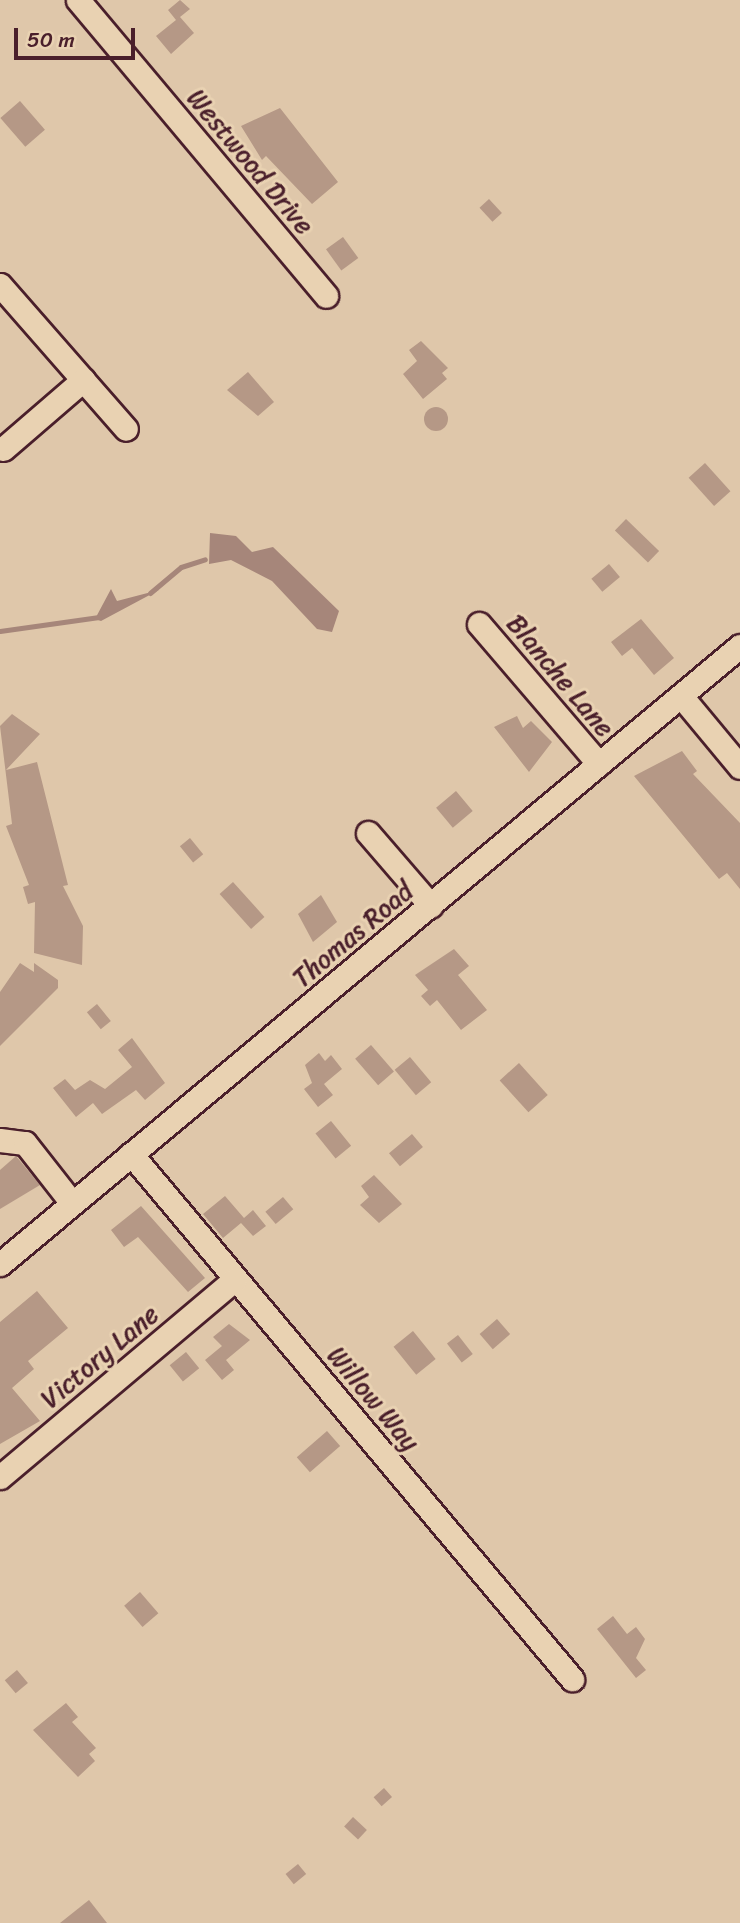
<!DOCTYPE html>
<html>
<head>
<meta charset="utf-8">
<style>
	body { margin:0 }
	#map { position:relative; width:740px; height:1923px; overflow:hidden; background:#dfc7aa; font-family:Sriracha,sans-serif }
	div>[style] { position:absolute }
	.water>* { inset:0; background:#a6867a }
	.stream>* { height:5px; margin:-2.5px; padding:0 2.5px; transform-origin:2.5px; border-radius:2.5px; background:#a6867a }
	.building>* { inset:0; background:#b59886; transform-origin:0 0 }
	.round { border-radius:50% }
	.roads { filter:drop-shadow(2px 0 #4a1f2b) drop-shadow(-2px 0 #4a1f2b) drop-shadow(0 2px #4a1f2b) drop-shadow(0 -2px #4a1f2b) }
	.minor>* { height:23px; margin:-11.5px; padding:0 11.5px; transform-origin:11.5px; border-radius:11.5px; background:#e9d2b2 }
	span { translate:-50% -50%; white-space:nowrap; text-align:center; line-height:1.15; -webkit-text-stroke:6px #e9d2b2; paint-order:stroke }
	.street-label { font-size:26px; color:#4a1f2b }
	.scale { position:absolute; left:14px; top:28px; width:121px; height:32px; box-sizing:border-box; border:4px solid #4a1f2b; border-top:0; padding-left:9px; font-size:21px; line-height:24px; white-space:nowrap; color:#4a1f2b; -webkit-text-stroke:5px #e9d2b2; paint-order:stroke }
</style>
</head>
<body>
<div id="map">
	<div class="water">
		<div style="clip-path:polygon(210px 533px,236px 536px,252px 552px,273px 547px,339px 611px,332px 632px,317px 629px,272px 581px,231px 560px,209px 564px)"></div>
		<div style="clip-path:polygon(111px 589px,117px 601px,159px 590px,101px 621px,95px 619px)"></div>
	</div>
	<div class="stream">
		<div style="left:150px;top:593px;width:40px;rotate:-40deg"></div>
		<div style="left:181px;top:567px;width:25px;rotate:-18deg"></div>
		<div style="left:0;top:631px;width:100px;rotate:-8deg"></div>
	</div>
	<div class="building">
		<div style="clip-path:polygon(180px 0,190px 9px,180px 17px,194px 33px,171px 54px,156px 36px,176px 20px,168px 10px)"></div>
		<div style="left:20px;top:101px;width:38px;height:26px;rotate:49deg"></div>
		<div style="clip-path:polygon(280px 108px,338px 182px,312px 204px,266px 156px,262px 160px,241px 126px)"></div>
		<div style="left:489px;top:199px;width:19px;height:13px;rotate:47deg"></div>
		<div style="left:343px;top:237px;width:26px;height:21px;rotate:54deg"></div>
		<div style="clip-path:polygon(421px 341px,448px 368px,442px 373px,447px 379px,423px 399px,403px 374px,417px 361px,409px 350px)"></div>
		<div style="clip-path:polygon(248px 372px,274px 402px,258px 416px,227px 390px)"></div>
		<div class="round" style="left:424px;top:407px;width:24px;height:24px"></div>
		<div style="left:705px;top:463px;width:38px;height:22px;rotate:48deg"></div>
		<div style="left:626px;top:519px;width:46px;height:16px;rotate:44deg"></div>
		<div style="left:609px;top:564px;width:17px;height:23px;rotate:50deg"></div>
		<div style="clip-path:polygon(641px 619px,674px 658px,654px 675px,632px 648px,622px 656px,611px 642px)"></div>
		<div style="clip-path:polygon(12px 714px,40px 734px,6px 770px,37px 762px,68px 885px,63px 886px,83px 926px,82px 965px,34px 953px,35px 902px,28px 904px,23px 887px,29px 885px,6px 826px,12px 824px,0 726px)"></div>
		<div style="clip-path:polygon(517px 716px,523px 728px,531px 721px,552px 742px,529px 772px,494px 727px)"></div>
		<div style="clip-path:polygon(682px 751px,697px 771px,693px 774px,740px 823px,740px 889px,727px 873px,719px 879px,634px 776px)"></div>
		<div style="left:456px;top:791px;width:26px;height:26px;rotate:50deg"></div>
		<div style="left:190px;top:838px;width:21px;height:13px;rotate:51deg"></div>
		<div style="left:233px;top:882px;width:47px;height:18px;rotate:48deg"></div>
		<div style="clip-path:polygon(321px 895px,337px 922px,313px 942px,298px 914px)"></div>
		<div style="clip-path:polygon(454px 949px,469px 966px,458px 975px,487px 1010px,461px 1030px,437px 1000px,430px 1006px,421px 996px,428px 990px,415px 975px)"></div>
		<div style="clip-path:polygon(20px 963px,34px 972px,34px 963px,58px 980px,58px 988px,0 1046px,0 992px)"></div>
		<div style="left:97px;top:1004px;width:22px;height:13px;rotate:51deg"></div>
		<div style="clip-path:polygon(132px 1038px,165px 1083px,145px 1100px,136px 1090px,102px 1114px,93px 1103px,76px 1117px,53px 1088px,65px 1079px,75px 1090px,90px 1080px,105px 1089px,132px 1067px,118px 1050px)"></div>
		<div style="left:371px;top:1045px;width:35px;height:21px;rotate:49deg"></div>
		<div style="clip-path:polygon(319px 1053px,325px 1061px,331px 1055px,342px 1069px,324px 1084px,333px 1095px,318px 1107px,304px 1089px,312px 1083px,305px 1065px)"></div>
		<div style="left:410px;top:1057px;width:33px;height:20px;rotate:50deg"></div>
		<div style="left:519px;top:1063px;width:43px;height:26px;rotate:48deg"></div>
		<div style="left:331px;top:1121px;width:32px;height:20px;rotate:51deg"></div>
		<div style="left:412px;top:1134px;width:17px;height:30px;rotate:50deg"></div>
		<div style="clip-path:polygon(16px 1156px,40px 1185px,0 1209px,0 1170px)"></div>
		<div style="clip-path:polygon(374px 1175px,402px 1204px,379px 1223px,360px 1205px,369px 1197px,361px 1186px)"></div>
		<div style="clip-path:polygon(225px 1196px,244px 1218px,253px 1210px,266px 1226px,253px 1236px,241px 1223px,223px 1238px,203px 1214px)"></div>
		<div style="left:283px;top:1197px;width:16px;height:23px;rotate:50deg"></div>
		<div style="clip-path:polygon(141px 1206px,205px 1278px,188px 1292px,138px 1237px,124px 1247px,111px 1230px)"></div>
		<div style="clip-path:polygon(37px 1291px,68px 1328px,28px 1361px,34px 1369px,12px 1388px,40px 1421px,0 1444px,0 1322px)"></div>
		<div style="left:497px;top:1319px;width:20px;height:23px;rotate:49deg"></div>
		<div style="clip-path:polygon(229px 1324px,250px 1340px,226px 1360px,234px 1370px,222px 1380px,205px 1360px,222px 1346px,213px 1337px)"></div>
		<div style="left:413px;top:1331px;width:36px;height:25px;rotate:51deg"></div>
		<div style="left:458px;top:1335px;width:24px;height:14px;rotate:52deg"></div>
		<div style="left:186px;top:1352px;width:21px;height:21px;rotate:51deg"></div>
		<div style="left:327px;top:1431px;width:20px;height:40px;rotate:49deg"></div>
		<div style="left:140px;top:1592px;width:28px;height:21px;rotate:49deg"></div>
		<div style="clip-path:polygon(613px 1616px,627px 1634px,636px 1627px,645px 1639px,636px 1658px,646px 1670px,636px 1678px,597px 1629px)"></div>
		<div style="left:17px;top:1670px;width:17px;height:16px;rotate:50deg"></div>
		<div style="clip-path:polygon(66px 1703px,78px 1717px,72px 1722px,96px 1748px,89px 1754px,95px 1761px,78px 1777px,33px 1730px)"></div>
		<div style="left:384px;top:1788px;width:12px;height:14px;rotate:48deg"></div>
		<div style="left:353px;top:1817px;width:19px;height:13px;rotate:43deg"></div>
		<div style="left:298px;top:1864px;width:13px;height:16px;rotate:51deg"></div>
		<div style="clip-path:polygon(89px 1900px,107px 1923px,60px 1923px)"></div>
	</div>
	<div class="roads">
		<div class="minor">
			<div style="left:78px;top:0;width:386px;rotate:50deg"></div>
			<div style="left:0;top:285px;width:191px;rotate:48.8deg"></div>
			<div style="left:3px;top:449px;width:106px;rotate:-40.8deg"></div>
			<div style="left:479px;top:624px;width:184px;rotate:49.4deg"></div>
			<div style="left:681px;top:696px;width:92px;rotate:50.3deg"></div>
			<div style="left:368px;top:833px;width:96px;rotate:49.2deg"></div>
			<div style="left:0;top:1140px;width:25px;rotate:7deg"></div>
			<div style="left:25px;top:1143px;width:76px;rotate:51.9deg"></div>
			<div style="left:131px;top:1154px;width:686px;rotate:49.97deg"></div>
			<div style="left:0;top:1264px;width:964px;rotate:-39.87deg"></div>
			<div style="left:0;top:1477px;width:307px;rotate:-40.1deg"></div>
		</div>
	</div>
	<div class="street-label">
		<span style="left:250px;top:162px;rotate:50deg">Westwood Drive</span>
		<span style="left:560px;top:676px;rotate:50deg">Blanche Lane</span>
		<span style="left:353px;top:935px;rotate:-40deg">Thomas Road</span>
		<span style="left:100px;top:1357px;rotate:-40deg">Victory Lane</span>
		<span style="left:373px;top:1399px;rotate:50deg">Willow Way</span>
	</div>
	<div class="scale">50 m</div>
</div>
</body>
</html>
